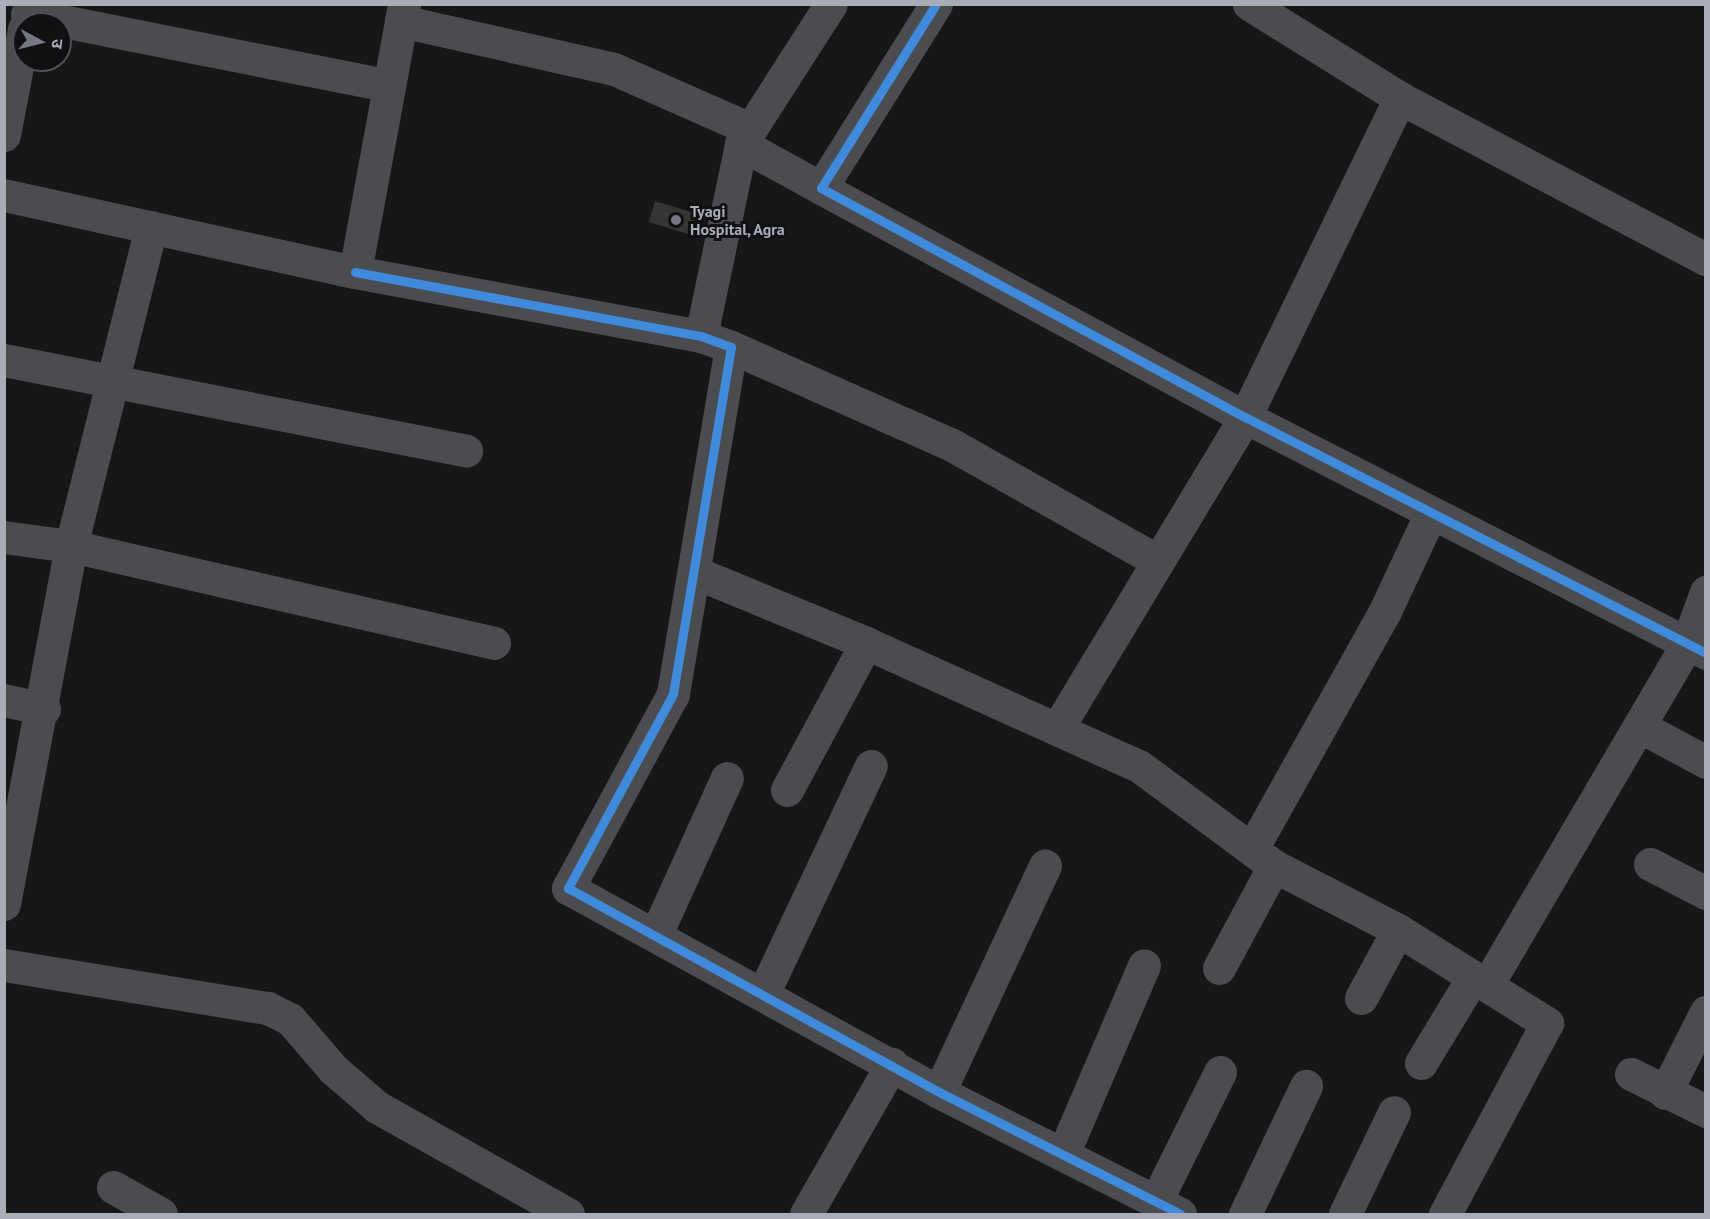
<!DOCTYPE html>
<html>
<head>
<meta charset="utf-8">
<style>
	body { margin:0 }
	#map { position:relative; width:1710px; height:1219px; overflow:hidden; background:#171717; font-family:"PT Sans","Noto Sans Devanagari",sans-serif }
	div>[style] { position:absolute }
	.building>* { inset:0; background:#353536; transform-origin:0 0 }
	.street>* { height:33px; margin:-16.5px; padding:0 16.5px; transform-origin:16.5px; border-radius:16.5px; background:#4b4c50 }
	.cycleway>* { height:9px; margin:-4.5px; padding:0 4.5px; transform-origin:4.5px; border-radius:4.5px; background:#408adc }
	.dots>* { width:16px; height:16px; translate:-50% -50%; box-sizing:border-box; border:3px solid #111113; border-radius:50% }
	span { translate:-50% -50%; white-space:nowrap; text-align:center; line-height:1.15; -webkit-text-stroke:6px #111113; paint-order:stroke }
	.poi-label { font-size:16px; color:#a8adb8; font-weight:700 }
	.left { translate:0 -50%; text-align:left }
	.frame { position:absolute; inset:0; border:6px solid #a8adb8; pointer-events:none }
	.north { position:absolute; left:12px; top:12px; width:60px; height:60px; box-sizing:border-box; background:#111113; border:2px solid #4d4f55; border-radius:50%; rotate:97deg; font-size:16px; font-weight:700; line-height:24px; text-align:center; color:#a8adb8 }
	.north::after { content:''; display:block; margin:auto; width:21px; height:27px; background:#757880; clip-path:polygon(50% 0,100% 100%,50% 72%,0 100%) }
</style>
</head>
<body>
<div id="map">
	<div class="building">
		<div style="left:655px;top:201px;width:48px;height:22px;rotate:17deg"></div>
	</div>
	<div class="street">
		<div style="left:936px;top:4px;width:217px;rotate:122deg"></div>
		<div style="left:821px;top:188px;width:482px;rotate:28.4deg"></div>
		<div style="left:1245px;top:417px;width:518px;rotate:27.11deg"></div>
		<div style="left:1249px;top:4px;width:178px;rotate:31.9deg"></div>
		<div style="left:1400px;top:98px;width:346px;rotate:27.8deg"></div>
		<div style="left:27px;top:14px;width:369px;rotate:11.2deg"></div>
		<div style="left:401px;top:21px;width:218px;rotate:12.7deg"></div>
		<div style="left:614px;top:69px;width:146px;rotate:23.8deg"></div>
		<div style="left:4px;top:135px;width:108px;rotate:-79.3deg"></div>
		<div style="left:741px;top:144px;width:91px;rotate:28.8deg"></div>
		<div style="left:4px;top:195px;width:359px;rotate:12.4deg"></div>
		<div style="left:355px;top:272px;width:272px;rotate:-79.6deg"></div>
		<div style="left:355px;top:272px;width:352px;rotate:10.5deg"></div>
		<div style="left:701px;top:336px;width:32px;rotate:20deg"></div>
		<div style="left:731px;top:347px;width:352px;rotate:99.5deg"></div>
		<div style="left:673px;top:694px;width:221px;rotate:118.4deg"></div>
		<div style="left:568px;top:888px;width:423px;rotate:28.8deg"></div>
		<div style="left:939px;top:1092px;width:270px;rotate:26.8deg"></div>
		<div style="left:701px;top:336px;width:196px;rotate:-78.2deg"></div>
		<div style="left:741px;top:144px;width:166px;rotate:-57.3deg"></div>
		<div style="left:731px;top:347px;width:242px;rotate:23.9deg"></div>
		<div style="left:952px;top:445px;width:236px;rotate:29.4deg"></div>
		<div style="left:4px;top:360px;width:471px;rotate:11.1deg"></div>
		<div style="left:4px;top:537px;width:68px;rotate:7.7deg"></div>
		<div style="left:71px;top:546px;width:434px;rotate:12.9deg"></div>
		<div style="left:694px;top:572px;width:186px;rotate:22.4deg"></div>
		<div style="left:866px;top:643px;width:299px;rotate:24.3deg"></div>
		<div style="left:1139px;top:766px;width:168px;rotate:36.5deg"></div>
		<div style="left:1274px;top:866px;width:140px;rotate:27.3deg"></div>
		<div style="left:1398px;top:930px;width:176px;rotate:32deg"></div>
		<div style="left:1547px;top:1023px;width:217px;rotate:118.1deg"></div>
		<div style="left:4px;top:700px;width:41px;rotate:12.7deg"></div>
		<div style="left:1639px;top:726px;width:76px;rotate:28.2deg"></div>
		<div style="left:1057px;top:729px;width:364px;rotate:-58.9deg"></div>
		<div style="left:1245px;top:417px;width:355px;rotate:-64.1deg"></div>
		<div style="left:787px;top:790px;width:167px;rotate:-61.7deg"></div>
		<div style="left:1252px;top:849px;width:273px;rotate:-60.8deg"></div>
		<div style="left:1385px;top:611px;width:108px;rotate:-64.9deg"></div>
		<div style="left:1650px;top:864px;width:63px;rotate:27.4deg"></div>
		<div style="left:4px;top:904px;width:364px;rotate:-79.4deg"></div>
		<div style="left:71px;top:546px;width:329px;rotate:-75.9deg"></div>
		<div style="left:657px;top:932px;width:169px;rotate:-65.6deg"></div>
		<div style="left:4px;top:965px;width:267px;rotate:9.3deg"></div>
		<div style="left:268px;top:1008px;width:25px;rotate:27deg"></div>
		<div style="left:290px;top:1019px;width:66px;rotate:49.3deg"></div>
		<div style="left:333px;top:1069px;width:58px;rotate:40.8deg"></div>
		<div style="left:377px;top:1107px;width:219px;rotate:29.3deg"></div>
		<div style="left:1219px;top:968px;width:116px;rotate:-61.7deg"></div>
		<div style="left:1487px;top:985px;width:393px;rotate:-59.6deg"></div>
		<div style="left:1686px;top:646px;width:58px;rotate:-69.7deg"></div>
		<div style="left:764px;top:992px;width:250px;rotate:-64.7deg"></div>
		<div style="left:1361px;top:998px;width:77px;rotate:-61.4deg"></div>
		<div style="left:1421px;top:1063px;width:100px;rotate:-58.8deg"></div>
		<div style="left:1631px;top:1074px;width:84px;rotate:26.3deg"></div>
		<div style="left:939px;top:1092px;width:250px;rotate:-64.9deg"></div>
		<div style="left:1665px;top:1093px;width:91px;rotate:-63.2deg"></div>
		<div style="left:1064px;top:1152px;width:203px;rotate:-66.8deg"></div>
		<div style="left:113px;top:1187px;width:55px;rotate:29.4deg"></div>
		<div style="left:1156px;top:1201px;width:144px;rotate:-63.6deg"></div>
		<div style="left:806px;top:1214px;width:173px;rotate:-60.2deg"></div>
		<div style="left:1245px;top:1214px;width:142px;rotate:-64.5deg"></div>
		<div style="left:1345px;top:1214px;width:113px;rotate:-64.3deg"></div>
	</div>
	<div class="cycleway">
		<div style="left:936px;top:4px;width:217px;rotate:122deg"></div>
		<div style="left:821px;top:188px;width:482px;rotate:28.4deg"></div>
		<div style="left:1245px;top:417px;width:518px;rotate:27.11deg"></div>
		<div style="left:355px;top:272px;width:352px;rotate:10.5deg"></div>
		<div style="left:701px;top:336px;width:32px;rotate:20deg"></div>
		<div style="left:731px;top:347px;width:352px;rotate:99.5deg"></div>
		<div style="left:673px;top:694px;width:221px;rotate:118.4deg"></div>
		<div style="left:568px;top:888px;width:423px;rotate:28.8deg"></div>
		<div style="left:939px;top:1092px;width:270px;rotate:26.8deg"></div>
	</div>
	<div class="dots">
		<div style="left:676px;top:220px;background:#757880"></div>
	</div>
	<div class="poi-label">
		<span class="left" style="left:690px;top:220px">Tyagi<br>Hospital, Agra</span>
	</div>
	<div class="frame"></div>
	<div class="north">उ</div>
</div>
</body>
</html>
